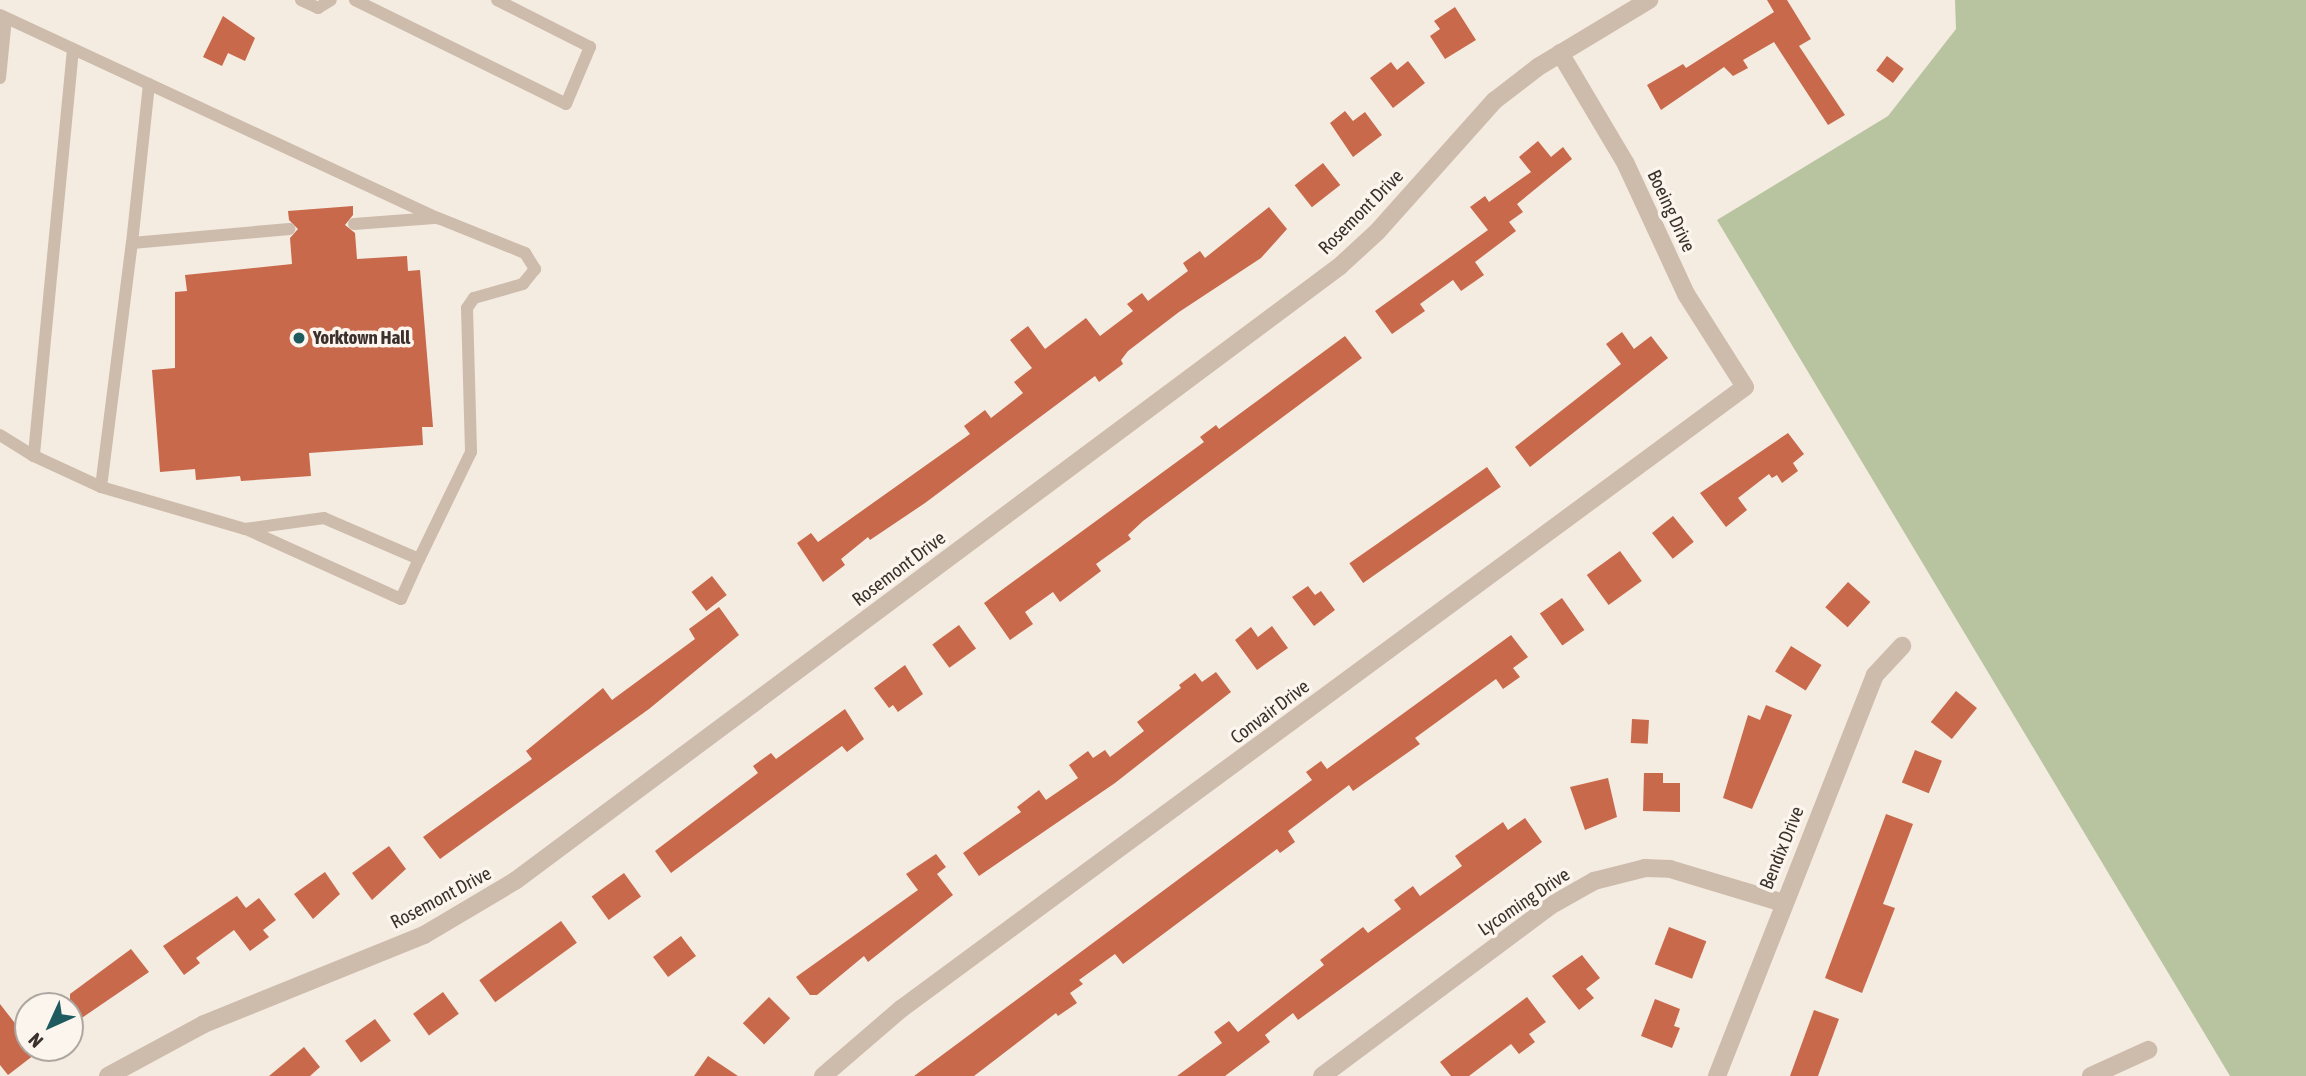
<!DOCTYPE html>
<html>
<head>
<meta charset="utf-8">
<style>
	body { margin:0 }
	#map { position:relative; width:2306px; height:1076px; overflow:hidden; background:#f4ebe1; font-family:"Asap Condensed",sans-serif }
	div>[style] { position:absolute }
	.green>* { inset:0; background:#b8c4a0 }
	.building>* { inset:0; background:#c8694b; transform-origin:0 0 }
	.service>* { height:12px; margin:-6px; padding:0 6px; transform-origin:6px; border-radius:6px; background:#cdbbac }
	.minor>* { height:18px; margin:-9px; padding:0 9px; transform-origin:9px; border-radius:9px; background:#cdbbac }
	.dots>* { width:19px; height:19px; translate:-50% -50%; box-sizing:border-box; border:4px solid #fbf5ee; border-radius:50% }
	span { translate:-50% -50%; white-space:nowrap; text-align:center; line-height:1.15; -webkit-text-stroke:7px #fbf5ee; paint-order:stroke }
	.street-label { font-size:19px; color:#3b302b }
	.poi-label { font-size:19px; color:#3b302b; font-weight:700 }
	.left { translate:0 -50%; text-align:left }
	.north { position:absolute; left:14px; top:992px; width:70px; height:70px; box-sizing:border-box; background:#fbf5ee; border:2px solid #aea6a0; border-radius:50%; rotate:225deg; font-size:19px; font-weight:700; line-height:28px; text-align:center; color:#3b302b }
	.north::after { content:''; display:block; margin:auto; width:24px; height:32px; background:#1f5a5e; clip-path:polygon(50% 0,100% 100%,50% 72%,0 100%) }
</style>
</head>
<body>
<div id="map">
	<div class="green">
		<div style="clip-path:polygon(1955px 0,2306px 0,2306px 1076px,2230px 1076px,1717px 220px,1888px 116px,1956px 29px)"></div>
	</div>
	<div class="building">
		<div style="clip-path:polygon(1767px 0,1787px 0,1811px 39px,1799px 46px,1845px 115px,1828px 125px,1774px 42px,1743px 60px,1748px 68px,1733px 76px,1724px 67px,1661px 110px,1647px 85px,1683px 64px,1686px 68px,1774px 12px)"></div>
		<div style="clip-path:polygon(1455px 7px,1476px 40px,1445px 59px,1430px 36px,1440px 29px,1434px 21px)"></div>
		<div style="clip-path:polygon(223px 16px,255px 38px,245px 61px,228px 53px,222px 66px,203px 57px)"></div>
		<div style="left:1887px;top:56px;width:21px;height:18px;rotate:37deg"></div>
		<div style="clip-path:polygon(1408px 61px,1425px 83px,1393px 108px,1370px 78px,1391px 62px,1397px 70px)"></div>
		<div style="clip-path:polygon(1345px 111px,1353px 121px,1365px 112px,1382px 135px,1353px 157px,1330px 123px)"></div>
		<div style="clip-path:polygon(1538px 141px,1551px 157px,1563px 147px,1572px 159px,1517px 204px,1523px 212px,1509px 222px,1516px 231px,1475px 262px,1484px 275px,1461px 291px,1453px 280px,1420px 304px,1425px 311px,1392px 334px,1375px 311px,1488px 230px,1470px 207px,1485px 196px,1489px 202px,1531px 172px,1519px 157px)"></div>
		<div style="left:1323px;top:163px;width:28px;height:36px;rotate:52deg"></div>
		<div style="clip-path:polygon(353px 206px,353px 215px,345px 225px,355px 233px,357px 259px,407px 256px,408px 271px,420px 270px,433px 427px,422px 427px,423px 445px,309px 453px,311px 476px,241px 481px,240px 476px,196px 480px,195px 469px,160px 472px,152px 370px,175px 368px,175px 292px,187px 291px,185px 275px,292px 264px,290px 238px,298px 229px,289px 220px,288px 211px)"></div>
		<div style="clip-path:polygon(1269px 207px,1287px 229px,1261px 258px,1179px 312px,1128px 351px,1121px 360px,1123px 364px,1099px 382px,1095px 376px,925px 503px,870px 540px,868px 537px,841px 559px,845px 565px,823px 582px,797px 543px,811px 533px,818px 542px,970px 434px,964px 426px,985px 410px,991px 418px,1023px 393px,1014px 382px,1032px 368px,1010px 340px,1028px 326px,1045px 349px,1086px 318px,1100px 336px,1133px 311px,1127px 304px,1142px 293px,1148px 301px,1188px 271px,1183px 263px,1200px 251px,1205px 258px)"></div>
		<div style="clip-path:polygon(1622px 332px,1634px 349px,1651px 336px,1668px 358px,1530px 467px,1515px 447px,1621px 364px,1606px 344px)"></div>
		<div style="clip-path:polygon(1345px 336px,1362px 358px,1143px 521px,1128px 535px,1131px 539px,1096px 564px,1101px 571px,1060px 602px,1053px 592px,1025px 612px,1033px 624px,1010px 640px,984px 603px,1204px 442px,1200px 437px,1216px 425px,1219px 429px)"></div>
		<div style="clip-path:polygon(1788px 433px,1804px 454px,1793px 463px,1798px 471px,1782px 483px,1777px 475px,1772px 478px,1769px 474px,1738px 498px,1747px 510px,1726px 527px,1700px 493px)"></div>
		<div style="left:1487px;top:467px;width:24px;height:168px;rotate:55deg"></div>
		<div style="left:1673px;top:516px;width:33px;height:27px;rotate:51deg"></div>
		<div style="left:1620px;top:551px;width:37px;height:41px;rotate:54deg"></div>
		<div style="left:712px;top:576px;width:24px;height:26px;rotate:52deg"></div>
		<div style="left:1848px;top:582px;width:30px;height:34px;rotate:42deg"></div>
		<div style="clip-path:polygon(1308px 586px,1315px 595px,1321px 591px,1335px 610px,1314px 626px,1292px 597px)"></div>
		<div style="left:1562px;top:598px;width:39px;height:27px;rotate:55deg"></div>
		<div style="clip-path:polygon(719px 607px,739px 635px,649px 709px,440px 859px,423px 837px,532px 759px,526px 751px,603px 688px,612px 700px,695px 639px,689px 629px)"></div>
		<div style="left:959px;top:625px;width:29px;height:33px;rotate:54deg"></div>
		<div style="clip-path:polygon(1272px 626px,1288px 648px,1257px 670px,1235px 640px,1251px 627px,1258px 637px)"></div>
		<div style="clip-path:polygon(1511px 635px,1528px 657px,1513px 668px,1520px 677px,1503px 689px,1496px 679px,1415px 738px,1420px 744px,1353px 791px,1349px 785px,1288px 831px,1295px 842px,1280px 853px,1277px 849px,1123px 964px,1115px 954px,1079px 980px,1083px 984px,1070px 993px,1077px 1003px,1058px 1016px,1056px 1013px,974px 1076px,914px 1076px,1312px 780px,1306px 772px,1321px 761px,1327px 769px)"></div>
		<div style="left:1791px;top:646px;width:36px;height:30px;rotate:32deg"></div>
		<div style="clip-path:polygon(905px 665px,923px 694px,898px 712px,893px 705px,889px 708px,874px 688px)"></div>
		<div style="clip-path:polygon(1216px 672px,1231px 692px,1115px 783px,979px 876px,963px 853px,1021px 812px,1017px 807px,1039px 790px,1046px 800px,1078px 778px,1069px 765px,1088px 751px,1093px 758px,1105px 750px,1110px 757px,1144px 731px,1137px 722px,1181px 688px,1179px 685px,1195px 673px,1202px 682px)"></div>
		<div style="left:1956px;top:691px;width:27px;height:40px;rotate:39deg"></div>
		<div style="clip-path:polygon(1766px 705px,1792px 715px,1752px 809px,1723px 798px,1748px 715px,1760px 720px)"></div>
		<div style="clip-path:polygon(845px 709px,864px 739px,847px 752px,842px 746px,671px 873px,655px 851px,758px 773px,753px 766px,771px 753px,776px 759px)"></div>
		<div style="left:1632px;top:719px;width:17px;height:24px;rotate:3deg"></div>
		<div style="left:1915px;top:750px;width:29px;height:35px;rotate:22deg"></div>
		<div style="clip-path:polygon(1644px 773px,1663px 773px,1663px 783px,1680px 783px,1680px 812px,1643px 811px)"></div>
		<div style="clip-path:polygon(1608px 778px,1617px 817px,1585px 830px,1570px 787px)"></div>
		<div style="clip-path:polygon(1886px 814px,1913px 824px,1883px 904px,1895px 908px,1862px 993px,1825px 978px)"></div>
		<div style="clip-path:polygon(1525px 818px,1542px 842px,1298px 1020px,1293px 1013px,1265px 1035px,1270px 1042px,1225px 1076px,1177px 1076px,1222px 1043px,1214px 1032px,1229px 1021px,1238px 1032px,1324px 965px,1320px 960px,1363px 927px,1368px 933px,1401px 909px,1394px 900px,1413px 886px,1420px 896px,1462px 866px,1455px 856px,1503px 822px,1508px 830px)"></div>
		<div style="clip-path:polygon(389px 846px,406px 869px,372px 900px,352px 873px)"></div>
		<div style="clip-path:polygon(936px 854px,946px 867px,937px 874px,953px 895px,868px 962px,864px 956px,817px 995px,810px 995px,796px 977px,918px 890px,906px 874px)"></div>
		<div style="clip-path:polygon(325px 872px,340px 894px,313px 919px,294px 894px)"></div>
		<div style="left:624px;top:873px;width:29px;height:40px;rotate:54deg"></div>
		<div style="clip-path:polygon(237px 896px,246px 908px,259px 898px,276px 920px,263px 930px,269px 937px,250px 951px,234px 930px,196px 958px,200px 963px,184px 975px,163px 946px)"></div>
		<div style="left:561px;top:921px;width:27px;height:101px;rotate:54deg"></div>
		<div style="left:1669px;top:927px;width:40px;height:40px;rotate:21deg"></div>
		<div style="left:681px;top:936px;width:25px;height:35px;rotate:53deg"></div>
		<div style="clip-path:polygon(131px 949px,149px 972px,70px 1026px,70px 994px)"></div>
		<div style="clip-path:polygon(1582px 955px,1600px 978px,1586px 989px,1594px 998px,1579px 1010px,1552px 976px)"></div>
		<div style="left:443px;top:992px;width:27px;height:37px;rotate:54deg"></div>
		<div style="left:769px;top:997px;width:30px;height:37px;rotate:45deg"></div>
		<div style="clip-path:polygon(1527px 997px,1546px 1022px,1529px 1034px,1535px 1042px,1519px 1054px,1511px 1044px,1469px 1076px,1451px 1076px,1440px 1062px)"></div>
		<div style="clip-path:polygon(1655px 999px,1680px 1009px,1674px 1026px,1680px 1028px,1672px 1048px,1641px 1036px)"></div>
		<div style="clip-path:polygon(0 1004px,28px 1040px,28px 1048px,34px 1048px,34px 1055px,8px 1075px,0 1065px)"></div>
		<div style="clip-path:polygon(1814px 1010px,1839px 1019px,1818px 1076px,1790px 1076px)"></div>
		<div style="left:375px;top:1019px;width:27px;height:37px;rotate:54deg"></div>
		<div style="clip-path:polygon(304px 1047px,320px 1067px,310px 1076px,269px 1076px)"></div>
		<div style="clip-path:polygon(708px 1056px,738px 1076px,694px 1076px)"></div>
	</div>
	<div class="service">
		<div style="left:301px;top:0;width:19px;rotate:25deg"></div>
		<div style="left:318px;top:8px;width:15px;rotate:-32deg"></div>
		<div style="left:355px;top:0;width:235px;rotate:26.2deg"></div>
		<div style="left:566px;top:104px;width:62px;rotate:-67.2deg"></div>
		<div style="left:590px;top:47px;width:104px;rotate:-153.2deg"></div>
		<div style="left:0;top:15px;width:483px;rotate:24.9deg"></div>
		<div style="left:438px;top:218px;width:94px;rotate:21.9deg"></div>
		<div style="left:525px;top:253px;width:19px;rotate:58deg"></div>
		<div style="left:535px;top:269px;width:19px;rotate:129deg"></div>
		<div style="left:523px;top:284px;width:51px;rotate:164.1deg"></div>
		<div style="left:474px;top:298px;width:12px;rotate:125deg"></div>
		<div style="left:467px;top:308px;width:144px;rotate:88.4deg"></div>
		<div style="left:471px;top:452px;width:119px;rotate:115.9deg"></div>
		<div style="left:419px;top:559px;width:103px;rotate:-156.7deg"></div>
		<div style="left:324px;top:518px;width:80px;rotate:172.1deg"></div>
		<div style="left:245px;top:529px;width:150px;rotate:-163.7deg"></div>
		<div style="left:73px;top:49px;width:409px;rotate:95.5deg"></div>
		<div style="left:34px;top:456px;width:74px;rotate:24.8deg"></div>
		<div style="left:101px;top:487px;width:246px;rotate:-82.8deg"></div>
		<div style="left:0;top:78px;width:60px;rotate:-84.3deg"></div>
		<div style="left:149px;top:84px;width:160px;rotate:96.1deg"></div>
		<div style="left:132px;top:243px;width:158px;rotate:-5.1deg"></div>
		<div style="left:354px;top:224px;width:80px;rotate:-4.3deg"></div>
		<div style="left:0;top:435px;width:40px;rotate:32deg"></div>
		<div style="left:246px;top:529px;width:170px;rotate:24.3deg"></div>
		<div style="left:401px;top:599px;width:44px;rotate:-65.8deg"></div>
	</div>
	<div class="minor">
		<div style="left:108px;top:1076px;width:109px;rotate:-28.4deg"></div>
		<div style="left:204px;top:1024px;width:237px;rotate:-22deg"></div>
		<div style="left:424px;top:935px;width:106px;rotate:-30.7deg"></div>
		<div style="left:515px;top:881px;width:1029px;rotate:-36.7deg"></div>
		<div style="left:1340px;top:266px;width:50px;rotate:-42.6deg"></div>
		<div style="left:1377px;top:232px;width:176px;rotate:-48.2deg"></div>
		<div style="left:1494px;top:101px;width:56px;rotate:-37.7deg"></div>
		<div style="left:1538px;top:67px;width:130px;rotate:-31.1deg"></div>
		<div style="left:823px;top:1076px;width:103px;rotate:-40.7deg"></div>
		<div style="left:901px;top:1009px;width:1048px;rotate:-36.39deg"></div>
		<div style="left:1745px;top:387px;width:110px;rotate:-122.4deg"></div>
		<div style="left:1686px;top:294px;width:143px;rotate:-114.8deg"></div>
		<div style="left:1626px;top:164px;width:129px;rotate:-120.7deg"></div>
		<div style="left:1322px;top:1076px;width:284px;rotate:-36.7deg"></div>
		<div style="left:1550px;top:906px;width:51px;rotate:-29.6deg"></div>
		<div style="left:1594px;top:881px;width:53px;rotate:-14.3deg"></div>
		<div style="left:1645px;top:868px;width:25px;rotate:2deg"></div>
		<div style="left:1670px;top:869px;width:118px;rotate:16.7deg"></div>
		<div style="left:1717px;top:1076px;width:431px;rotate:-68.5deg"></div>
		<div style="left:1875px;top:675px;width:40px;rotate:-47deg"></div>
		<div style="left:2091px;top:1076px;width:63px;rotate:-24.5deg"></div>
	</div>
	<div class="dots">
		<div style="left:299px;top:338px;background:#1f5a5e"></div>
	</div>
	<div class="street-label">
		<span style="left:1671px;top:211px;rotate:65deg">Boeing Drive</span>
		<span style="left:1361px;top:212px;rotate:-45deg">Rosemont Drive</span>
		<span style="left:899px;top:569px;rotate:-37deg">Rosemont Drive</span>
		<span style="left:1270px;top:712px;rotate:-37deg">Convair Drive</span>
		<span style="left:1782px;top:848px;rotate:-68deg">Bendix Drive</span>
		<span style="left:441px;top:898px;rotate:-28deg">Rosemont Drive</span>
		<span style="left:1524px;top:902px;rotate:-34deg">Lycoming Drive</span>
	</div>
	<div class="poi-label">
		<span class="left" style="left:313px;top:338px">Yorktown Hall</span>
	</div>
	<div class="north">N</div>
</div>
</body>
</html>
